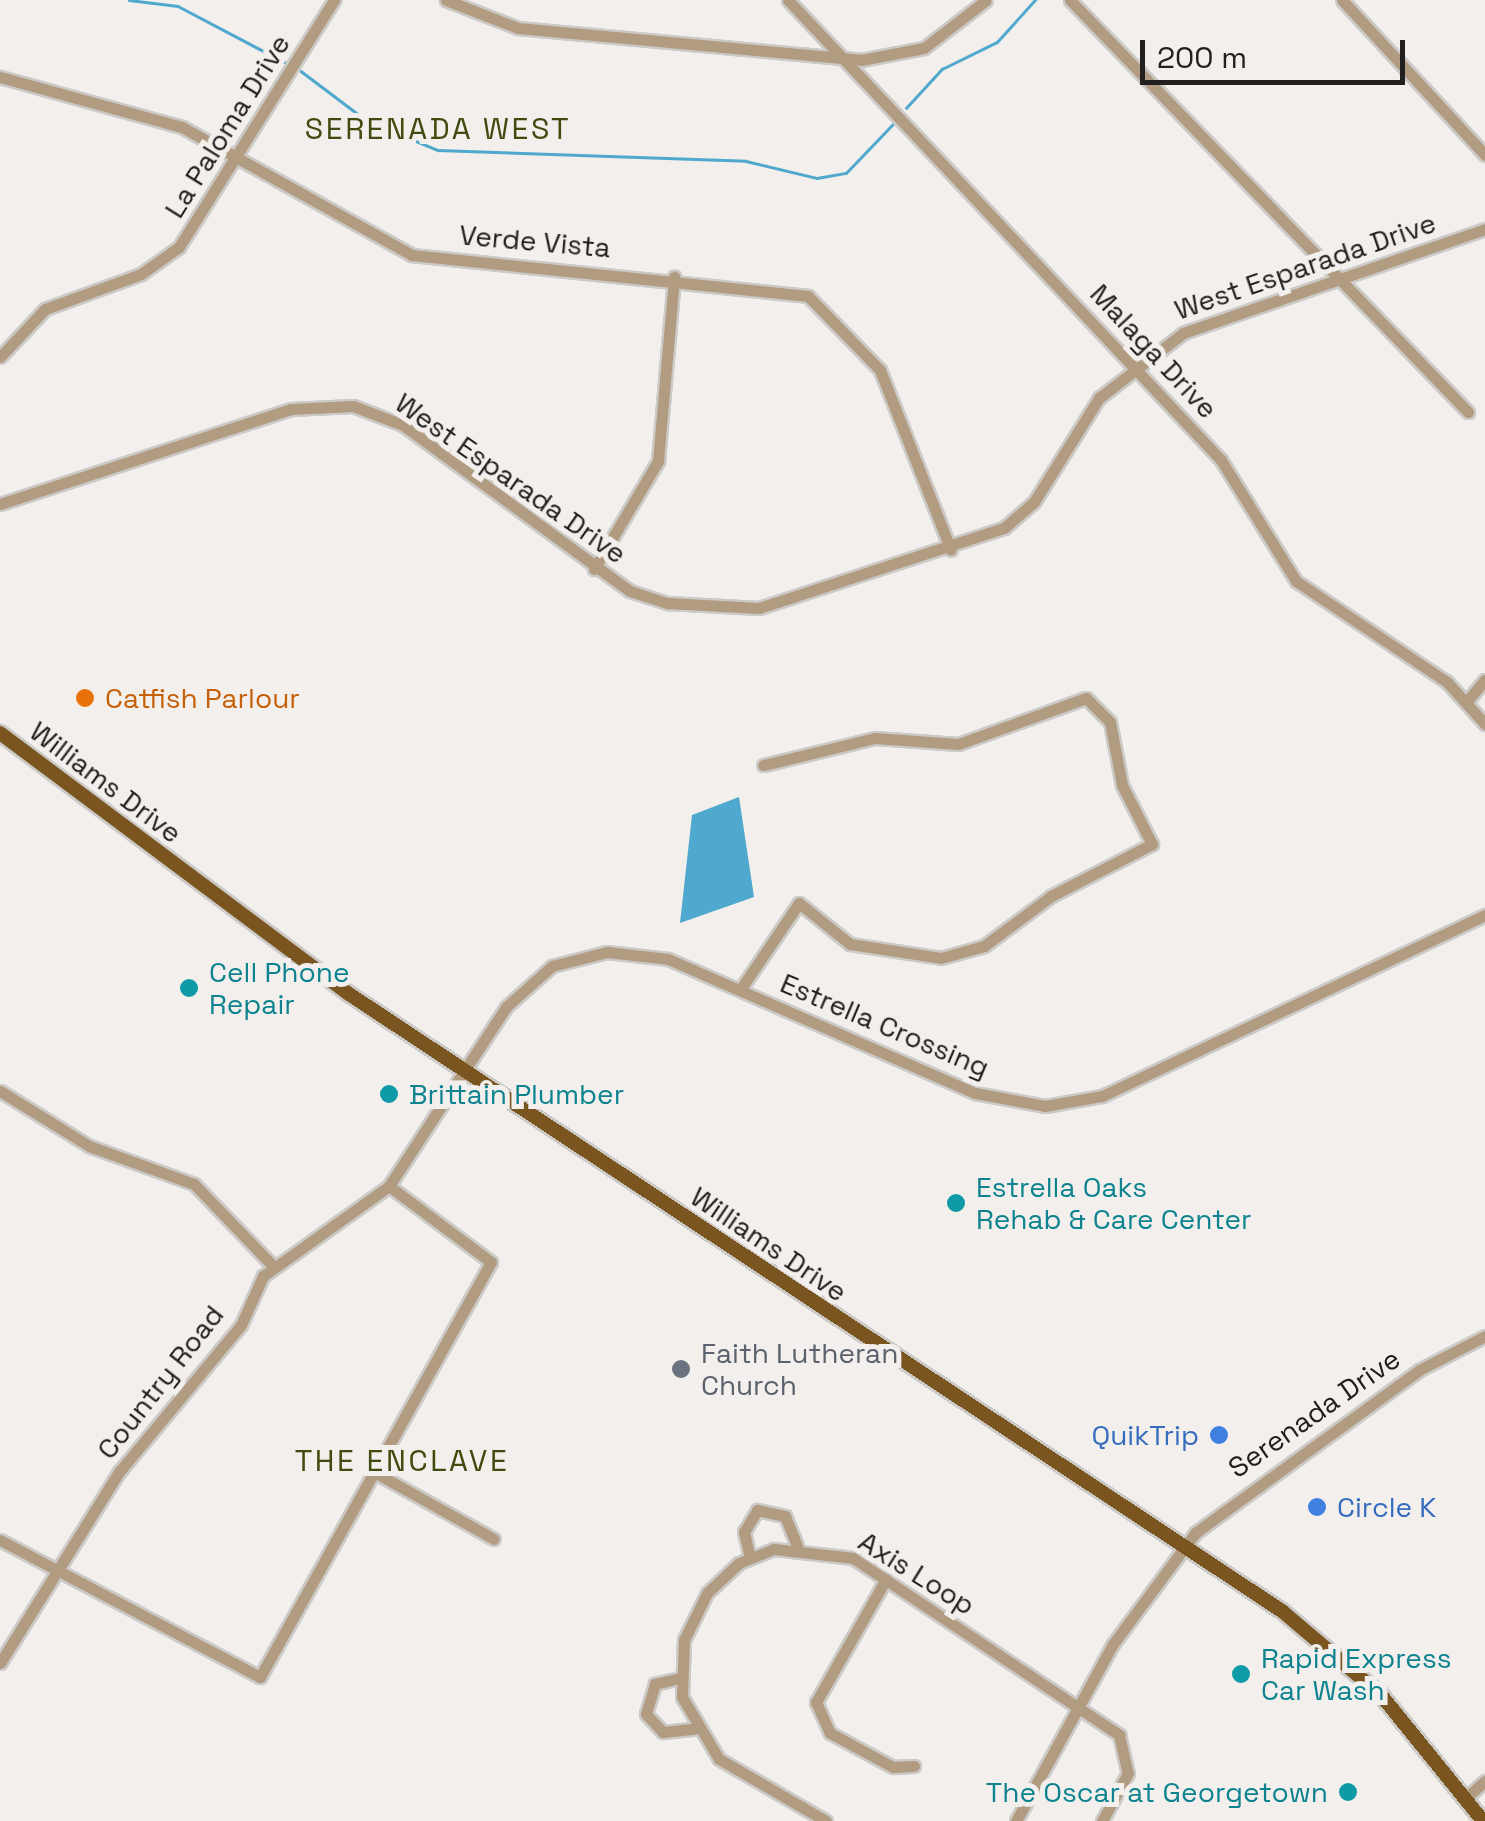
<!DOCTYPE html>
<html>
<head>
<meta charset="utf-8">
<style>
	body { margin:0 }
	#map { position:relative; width:1485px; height:1821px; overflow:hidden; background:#f2efec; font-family:"Space Grotesk",sans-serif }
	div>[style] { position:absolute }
	.water>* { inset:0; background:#4fa8cd }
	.stream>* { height:2.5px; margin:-1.25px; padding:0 1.25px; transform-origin:1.25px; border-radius:1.25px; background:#4fa8cd }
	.roads { filter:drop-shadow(2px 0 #cccac7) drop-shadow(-2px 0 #cccac7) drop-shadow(0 2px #cccac7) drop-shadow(0 -2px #cccac7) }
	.minor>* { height:11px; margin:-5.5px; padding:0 5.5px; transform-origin:5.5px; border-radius:5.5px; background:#b19b81 }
	.major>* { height:14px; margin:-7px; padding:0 7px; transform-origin:7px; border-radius:7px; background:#7b5520 }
	.dots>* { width:28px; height:28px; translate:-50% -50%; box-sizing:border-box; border:5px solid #f2efec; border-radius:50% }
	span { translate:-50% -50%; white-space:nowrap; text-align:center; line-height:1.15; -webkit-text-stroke:10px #f2efec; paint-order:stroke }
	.street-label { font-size:28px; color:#21201f }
	.food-label { font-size:28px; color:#c56008 }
	.left { translate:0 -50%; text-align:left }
	.culture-label { font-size:28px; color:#0d838f }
	.right { translate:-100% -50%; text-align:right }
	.worship-label { font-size:28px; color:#5b616d }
	.shop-label { font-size:28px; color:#366cbe }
	.neighbourhood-label { font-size:30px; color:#414a0f; letter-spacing:2.5px }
	.scale { position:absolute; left:1140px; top:40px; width:265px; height:45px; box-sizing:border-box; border:5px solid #21201f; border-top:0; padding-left:12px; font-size:30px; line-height:35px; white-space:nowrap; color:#21201f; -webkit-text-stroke:8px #f2efec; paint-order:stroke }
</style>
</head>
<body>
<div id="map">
	<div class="water">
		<div style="clip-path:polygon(739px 797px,754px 897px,680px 923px,692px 815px)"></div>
	</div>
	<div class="stream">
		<div style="left:129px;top:0;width:49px;rotate:7deg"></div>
		<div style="left:178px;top:6px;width:120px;rotate:27.8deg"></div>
		<div style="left:301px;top:71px;width:83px;rotate:37.1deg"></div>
		<div style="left:367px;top:121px;width:77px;rotate:22.2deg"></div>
		<div style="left:438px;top:150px;width:308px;rotate:2deg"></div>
		<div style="left:746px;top:161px;width:73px;rotate:13.5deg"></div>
		<div style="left:817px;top:178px;width:29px;rotate:-10deg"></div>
		<div style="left:846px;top:173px;width:68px;rotate:-46.2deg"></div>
		<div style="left:906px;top:108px;width:53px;rotate:-47.3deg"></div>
		<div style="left:942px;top:69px;width:61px;rotate:-26.1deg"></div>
		<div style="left:997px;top:42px;width:57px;rotate:-47.9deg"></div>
	</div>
	<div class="roads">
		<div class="minor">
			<div style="left:446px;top:0;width:77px;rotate:21.3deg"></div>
			<div style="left:518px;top:28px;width:344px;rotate:5.3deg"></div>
			<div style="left:861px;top:60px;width:64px;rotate:-10.8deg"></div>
			<div style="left:924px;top:48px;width:78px;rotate:-37.7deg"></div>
			<div style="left:788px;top:0;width:632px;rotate:46.73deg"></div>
			<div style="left:1221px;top:460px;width:142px;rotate:58.2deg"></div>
			<div style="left:1296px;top:581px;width:182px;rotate:33.8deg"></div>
			<div style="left:1447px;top:682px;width:57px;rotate:47.9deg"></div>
			<div style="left:1070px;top:0;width:573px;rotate:45.99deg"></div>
			<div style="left:1342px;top:0;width:211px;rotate:47.3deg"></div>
			<div style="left:0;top:77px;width:189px;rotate:15.4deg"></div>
			<div style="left:182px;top:127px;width:263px;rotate:29.1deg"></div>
			<div style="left:412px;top:255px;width:398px;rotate:5.9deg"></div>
			<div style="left:808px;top:296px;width:103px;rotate:45.8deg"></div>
			<div style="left:880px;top:370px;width:193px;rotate:68.5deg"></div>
			<div style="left:0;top:357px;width:66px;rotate:-46.8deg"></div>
			<div style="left:45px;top:309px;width:102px;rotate:-20deg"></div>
			<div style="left:141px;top:274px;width:47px;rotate:-35.4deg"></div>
			<div style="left:179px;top:247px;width:292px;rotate:-57.9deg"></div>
			<div style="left:0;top:504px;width:306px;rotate:-18.1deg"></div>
			<div style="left:291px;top:409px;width:62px;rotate:-2.8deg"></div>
			<div style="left:353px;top:406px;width:53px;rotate:20.8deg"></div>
			<div style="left:403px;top:425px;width:281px;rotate:36.2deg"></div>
			<div style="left:630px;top:591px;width:40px;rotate:18deg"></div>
			<div style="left:668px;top:603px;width:91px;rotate:3.1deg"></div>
			<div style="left:759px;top:608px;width:258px;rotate:-18.1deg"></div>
			<div style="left:1004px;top:528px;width:40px;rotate:-41deg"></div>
			<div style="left:1034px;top:502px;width:123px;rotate:-58deg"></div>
			<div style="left:1099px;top:398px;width:106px;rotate:-37.7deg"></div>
			<div style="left:1183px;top:333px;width:319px;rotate:-19deg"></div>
			<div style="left:594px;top:569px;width:126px;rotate:-59.3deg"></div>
			<div style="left:658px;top:461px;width:185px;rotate:-85deg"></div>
			<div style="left:1468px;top:700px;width:26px;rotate:-50deg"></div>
			<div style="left:740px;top:990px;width:105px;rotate:-55.9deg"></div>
			<div style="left:799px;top:903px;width:65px;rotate:38.8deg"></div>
			<div style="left:850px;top:944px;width:92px;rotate:8.7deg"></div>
			<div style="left:941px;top:958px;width:45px;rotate:-15.6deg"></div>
			<div style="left:984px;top:946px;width:84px;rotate:-36.7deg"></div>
			<div style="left:1051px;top:896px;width:114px;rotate:-27.2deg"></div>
			<div style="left:1152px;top:844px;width:66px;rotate:-117deg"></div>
			<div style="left:1122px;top:785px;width:64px;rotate:-100.8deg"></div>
			<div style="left:1110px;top:722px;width:34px;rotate:-135deg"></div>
			<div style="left:1086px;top:698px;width:136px;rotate:160.2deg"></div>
			<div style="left:958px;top:744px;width:83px;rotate:-175.9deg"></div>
			<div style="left:875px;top:738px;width:115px;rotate:166.4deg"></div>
			<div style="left:0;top:1091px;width:105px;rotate:31.7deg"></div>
			<div style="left:89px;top:1146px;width:112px;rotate:19.9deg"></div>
			<div style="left:194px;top:1184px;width:114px;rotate:46.1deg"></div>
			<div style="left:374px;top:1472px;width:137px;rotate:29.2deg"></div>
			<div style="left:0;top:1540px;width:294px;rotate:27.8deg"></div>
			<div style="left:260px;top:1677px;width:475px;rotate:-60.9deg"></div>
			<div style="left:491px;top:1262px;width:127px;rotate:-143.3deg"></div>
			<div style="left:750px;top:1558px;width:27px;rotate:-103deg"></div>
			<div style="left:744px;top:1532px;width:26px;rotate:-59deg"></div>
			<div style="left:757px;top:1510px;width:29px;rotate:12deg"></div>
			<div style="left:785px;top:1516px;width:32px;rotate:68deg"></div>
			<div style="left:886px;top:1579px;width:142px;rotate:119.6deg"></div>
			<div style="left:816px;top:1702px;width:34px;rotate:66deg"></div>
			<div style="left:830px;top:1733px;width:72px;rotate:28.4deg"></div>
			<div style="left:893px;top:1767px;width:21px;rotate:-3deg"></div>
			<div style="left:0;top:1663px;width:225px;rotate:-58.1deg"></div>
			<div style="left:119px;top:1472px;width:191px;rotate:-50.3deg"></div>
			<div style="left:241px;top:1325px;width:54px;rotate:-65.8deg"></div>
			<div style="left:263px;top:1276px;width:155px;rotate:-35.5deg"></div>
			<div style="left:389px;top:1186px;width:214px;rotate:-56.8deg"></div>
			<div style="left:506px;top:1007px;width:62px;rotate:-41.7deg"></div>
			<div style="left:552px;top:966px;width:57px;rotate:-14.3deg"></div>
			<div style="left:607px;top:952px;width:61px;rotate:6.5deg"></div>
			<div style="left:668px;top:959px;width:335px;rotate:23.6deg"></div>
			<div style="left:975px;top:1093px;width:71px;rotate:10.5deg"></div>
			<div style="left:1045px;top:1106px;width:58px;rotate:-10deg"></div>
			<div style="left:1102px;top:1096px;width:424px;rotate:-25.3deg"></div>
			<div style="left:680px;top:1678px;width:26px;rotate:167deg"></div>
			<div style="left:655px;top:1684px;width:31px;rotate:107deg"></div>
			<div style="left:646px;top:1714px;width:25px;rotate:47deg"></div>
			<div style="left:663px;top:1732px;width:31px;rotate:-6deg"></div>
			<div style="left:1467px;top:1797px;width:24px;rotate:-42deg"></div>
			<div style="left:826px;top:1821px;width:124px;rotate:-149.9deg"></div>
			<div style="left:719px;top:1759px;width:72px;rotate:-120.8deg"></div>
			<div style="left:682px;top:1697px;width:57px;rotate:-88deg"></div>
			<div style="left:684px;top:1640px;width:52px;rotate:-63.9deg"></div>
			<div style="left:707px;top:1593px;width:44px;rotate:-43.2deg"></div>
			<div style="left:739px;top:1563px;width:38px;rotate:-22deg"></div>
			<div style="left:774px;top:1549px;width:80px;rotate:6.5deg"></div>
			<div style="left:853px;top:1558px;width:320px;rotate:33.6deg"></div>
			<div style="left:1119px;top:1735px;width:39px;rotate:77deg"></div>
			<div style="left:1128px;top:1773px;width:55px;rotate:118.4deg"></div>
			<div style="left:1016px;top:1821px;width:202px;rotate:-61.3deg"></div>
			<div style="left:1113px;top:1644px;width:138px;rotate:-53.5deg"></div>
			<div style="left:1195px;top:1533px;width:277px;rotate:-36deg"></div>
			<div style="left:1419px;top:1370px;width:74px;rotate:-27.3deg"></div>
		</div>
		<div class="major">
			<div style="left:0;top:733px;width:436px;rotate:36.8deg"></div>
			<div style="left:349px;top:994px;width:1119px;rotate:33.48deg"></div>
			<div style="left:1282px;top:1611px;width:130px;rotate:40.3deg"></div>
			<div style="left:1381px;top:1695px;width:162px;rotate:51deg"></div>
		</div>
	</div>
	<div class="dots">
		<div style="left:85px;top:698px;background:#e8710a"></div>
		<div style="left:189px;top:988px;background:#0f9aa8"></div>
		<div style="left:389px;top:1094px;background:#0f9aa8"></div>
		<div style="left:956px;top:1203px;background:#0f9aa8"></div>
		<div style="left:681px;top:1369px;background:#6b7280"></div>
		<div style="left:1219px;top:1435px;background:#3f7fe0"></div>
		<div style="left:1317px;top:1507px;background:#3f7fe0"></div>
		<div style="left:1241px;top:1674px;background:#0f9aa8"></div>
		<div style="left:1348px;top:1792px;background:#0f9aa8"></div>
	</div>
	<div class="street-label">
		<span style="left:227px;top:126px;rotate:-58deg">La Paloma Drive</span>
		<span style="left:535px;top:241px;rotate:5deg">Verde Vista</span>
		<span style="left:1305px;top:266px;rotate:-19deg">West Esparada Drive</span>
		<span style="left:1154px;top:351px;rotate:47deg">Malaga Drive</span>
		<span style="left:511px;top:478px;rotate:35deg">West Esparada Drive</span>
		<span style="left:106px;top:782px;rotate:37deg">Williams Drive</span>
		<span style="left:885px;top:1025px;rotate:23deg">Estrella Crossing</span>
		<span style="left:769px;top:1244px;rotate:34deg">Williams Drive</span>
		<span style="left:160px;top:1382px;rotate:-52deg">Country Road</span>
		<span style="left:1314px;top:1413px;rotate:-35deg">Serenada Drive</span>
		<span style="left:917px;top:1573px;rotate:32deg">Axis Loop</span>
	</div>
	<div class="food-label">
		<span class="left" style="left:105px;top:698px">Catfish Parlour</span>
	</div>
	<div class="culture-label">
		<span class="left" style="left:209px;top:988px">Cell Phone<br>Repair</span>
		<span class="left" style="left:409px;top:1094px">Brittain Plumber</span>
		<span class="left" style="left:976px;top:1203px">Estrella Oaks<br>Rehab &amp; Care Center</span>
		<span class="left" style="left:1261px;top:1674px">Rapid Express<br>Car Wash</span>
		<span class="right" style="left:1328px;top:1792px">The Oscar at Georgetown</span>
	</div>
	<div class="worship-label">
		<span class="left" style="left:701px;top:1369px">Faith Lutheran<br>Church</span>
	</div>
	<div class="shop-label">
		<span class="right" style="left:1199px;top:1435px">QuikTrip</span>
		<span class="left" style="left:1337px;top:1507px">Circle K</span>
	</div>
	<div class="neighbourhood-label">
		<span style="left:438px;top:129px">SERENADA WEST</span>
		<span style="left:402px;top:1461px">THE ENCLAVE</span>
	</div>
	<div class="scale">200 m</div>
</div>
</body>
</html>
